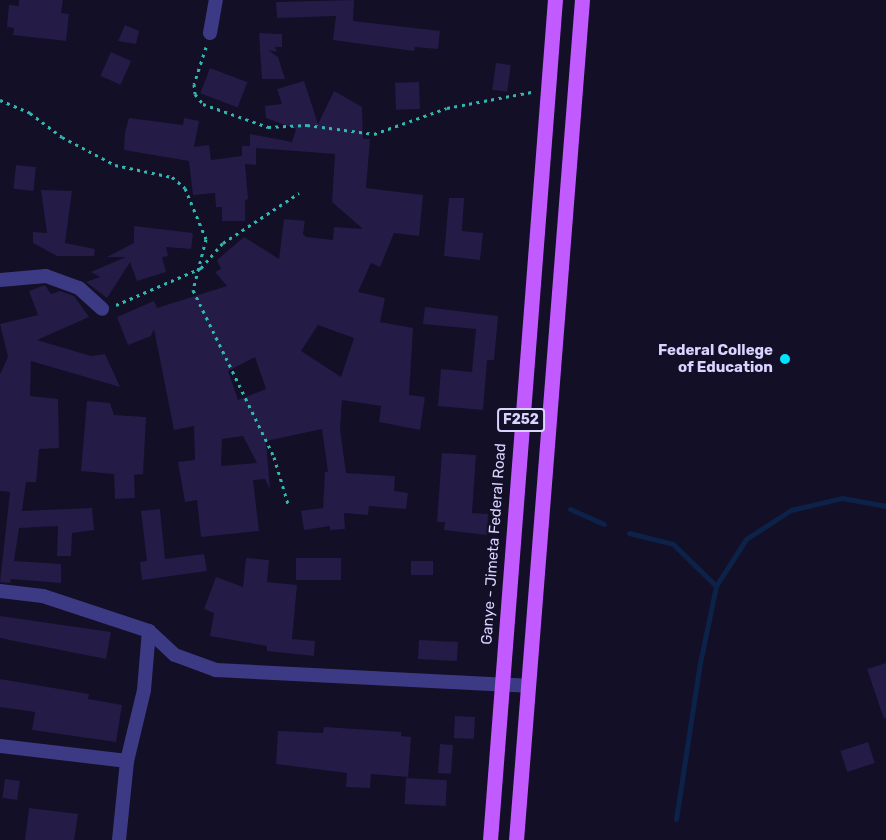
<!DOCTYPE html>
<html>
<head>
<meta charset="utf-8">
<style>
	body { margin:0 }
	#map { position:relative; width:886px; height:840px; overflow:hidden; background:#130f26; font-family:Rubik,sans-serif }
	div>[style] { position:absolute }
	.stream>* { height:5px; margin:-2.5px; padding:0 2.5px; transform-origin:2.5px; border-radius:2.5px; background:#0c2248 }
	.building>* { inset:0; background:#241b47; transform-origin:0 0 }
	.path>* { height:3px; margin-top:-1.5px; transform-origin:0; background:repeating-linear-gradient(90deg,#2fb8b0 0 3px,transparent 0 7.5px) }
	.street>* { height:14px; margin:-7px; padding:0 7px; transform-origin:7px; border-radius:7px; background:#3d3a85 }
	.primary>* { height:15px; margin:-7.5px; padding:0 7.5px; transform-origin:7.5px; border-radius:7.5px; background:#c25bff }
	.dots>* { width:16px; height:16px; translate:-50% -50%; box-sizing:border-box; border:3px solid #130f26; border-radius:50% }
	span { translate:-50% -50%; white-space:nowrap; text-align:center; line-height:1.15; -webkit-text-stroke:4.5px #130f26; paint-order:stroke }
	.shield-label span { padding:2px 4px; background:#130f26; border:2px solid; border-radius:4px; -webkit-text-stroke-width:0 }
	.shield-label { font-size:14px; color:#d9d4ff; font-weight:700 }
	.poi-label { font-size:15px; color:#d9d4ff; font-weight:700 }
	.right { translate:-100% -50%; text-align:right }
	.street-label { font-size:15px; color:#d9d4ff }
</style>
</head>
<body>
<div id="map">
	<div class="stream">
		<div style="left:570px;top:509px;width:37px;rotate:24deg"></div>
		<div style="left:629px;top:533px;width:45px;rotate:14deg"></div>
		<div style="left:673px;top:544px;width:60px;rotate:44.3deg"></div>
		<div style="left:676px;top:819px;width:158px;rotate:-81.3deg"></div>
		<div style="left:700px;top:663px;width:79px;rotate:-78.3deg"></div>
		<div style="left:716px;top:586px;width:56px;rotate:-57.4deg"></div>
		<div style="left:746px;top:539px;width:54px;rotate:-32.8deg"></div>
		<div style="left:791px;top:510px;width:52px;rotate:-13.2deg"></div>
		<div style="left:842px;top:498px;width:45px;rotate:10.3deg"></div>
	</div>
	<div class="building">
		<div style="clip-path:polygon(19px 0,63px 0,61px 13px,69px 14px,66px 41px,13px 35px,14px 28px,7px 27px,9px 5px,19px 6px)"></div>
		<div style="clip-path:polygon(354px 0,353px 21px,440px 31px,438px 49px,415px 47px,414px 51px,333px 40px,336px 16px,277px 18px,276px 2px)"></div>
		<div style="clip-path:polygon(125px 25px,139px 31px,136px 44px,118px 41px)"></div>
		<div style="clip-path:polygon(259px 33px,282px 34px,282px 47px,275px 47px,277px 52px,268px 50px,278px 57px,285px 79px,262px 79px)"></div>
		<div style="left:111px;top:52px;width:22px;height:26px;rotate:24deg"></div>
		<div style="left:496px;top:63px;width:15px;height:27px;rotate:8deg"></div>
		<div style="left:210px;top:68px;width:40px;height:27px;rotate:21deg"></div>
		<div style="clip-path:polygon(evenodd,304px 81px,318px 124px,334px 91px,362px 107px,363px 139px,370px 139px,366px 188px,423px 195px,419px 236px,394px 233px,380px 267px,371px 263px,358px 292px,385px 298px,380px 322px,413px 328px,409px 395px,425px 397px,420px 430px,379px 422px,381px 406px,342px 400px,340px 429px,346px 473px,395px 476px,394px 491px,408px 493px,406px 509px,369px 506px,368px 515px,344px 513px,345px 529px,330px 530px,330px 526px,304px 530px,301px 511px,323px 508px,325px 472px,328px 472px,322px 429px,266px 441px,270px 489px,265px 479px,253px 480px,259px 531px,201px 537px,197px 500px,185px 502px,178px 462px,195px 460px,194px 426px,174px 430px,154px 329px,151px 336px,128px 345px,117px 317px,154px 301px,157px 308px,227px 286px,215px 272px,221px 269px,217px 260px,244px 237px,279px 259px,284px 219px,305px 221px,303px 234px,306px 237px,333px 240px,334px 227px,363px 229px,332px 202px,335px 154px,256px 148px,256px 165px,245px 164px,248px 199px,245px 200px,245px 221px,222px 221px,222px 207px,216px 207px,215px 193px,193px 195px,189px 161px,124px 150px,125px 132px,129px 118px,183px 125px,184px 118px,199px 121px,194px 147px,209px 145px,211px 160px,242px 156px,242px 146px,250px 146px,250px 134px,292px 142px,296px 129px,266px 118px,265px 106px,282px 104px,277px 89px,304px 81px,318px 325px,354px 338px,341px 377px,301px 351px,318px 325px,304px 81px,255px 357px,266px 389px,238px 400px,228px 371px,255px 357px,304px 81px,243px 436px,257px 463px,221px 466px,222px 439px,243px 436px)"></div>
		<div style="left:419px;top:82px;width:27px;height:24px;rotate:88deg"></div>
		<div style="left:16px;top:165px;width:20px;height:24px;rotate:6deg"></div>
		<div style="clip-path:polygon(41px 190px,72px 191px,65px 243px,95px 249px,94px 256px,57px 256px,33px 243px,33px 232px,47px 233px)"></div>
		<div style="clip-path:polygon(449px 198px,464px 198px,462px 231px,483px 233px,480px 260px,444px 256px)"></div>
		<div style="clip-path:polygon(134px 226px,193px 233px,191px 249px,166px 247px,168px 256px,162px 257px,166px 272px,137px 281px,130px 262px,107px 298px,86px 282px,100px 277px,91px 272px,126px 257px,107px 257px,134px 243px)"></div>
		<div style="clip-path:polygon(45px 285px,51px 294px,60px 291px,74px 296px,89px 317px,37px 340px,91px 356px,105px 354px,120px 387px,31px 361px,30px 396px,58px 399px,59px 448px,39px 449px,36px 482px,26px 482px,22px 511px,92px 508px,94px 530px,72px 533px,71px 556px,57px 556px,58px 526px,19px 528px,14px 561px,61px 564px,61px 583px,11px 579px,10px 583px,0 582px,10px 492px,0 491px,0 374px,8px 357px,0 324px,38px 315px,29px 291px)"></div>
		<div style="clip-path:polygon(425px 307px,498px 316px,494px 360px,487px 360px,483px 410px,438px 406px,441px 369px,472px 372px,476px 329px,423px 324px)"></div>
		<div style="clip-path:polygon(87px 401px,110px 403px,114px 415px,146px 417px,143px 474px,134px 475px,135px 498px,115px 499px,114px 474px,81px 471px)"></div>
		<div style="clip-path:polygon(442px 453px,476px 455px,472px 513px,488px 514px,487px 535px,444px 530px,445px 522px,437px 522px)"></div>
		<div style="clip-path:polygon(160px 509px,165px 559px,204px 554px,207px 571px,142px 580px,140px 562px,147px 561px,141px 511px)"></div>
		<div style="clip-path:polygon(246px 558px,269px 560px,267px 582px,297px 585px,292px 639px,315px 641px,314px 656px,267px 651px,267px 646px,210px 636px,214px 613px,204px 609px,216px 577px,243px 587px)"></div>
		<div style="left:296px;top:558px;width:45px;height:22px"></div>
		<div style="left:411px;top:561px;width:22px;height:14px"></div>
		<div style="clip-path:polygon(0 616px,111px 632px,106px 659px,0 638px)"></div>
		<div style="left:419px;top:640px;width:39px;height:19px;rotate:3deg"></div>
		<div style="clip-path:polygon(886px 663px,886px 718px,884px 719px,867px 669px)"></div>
		<div style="clip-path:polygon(0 679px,89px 694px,88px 699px,122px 705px,116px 742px,32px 730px,35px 712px,0 707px)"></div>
		<div style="left:455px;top:716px;width:20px;height:22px;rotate:3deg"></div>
		<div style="clip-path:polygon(324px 727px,401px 732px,401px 736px,411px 737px,408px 777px,371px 774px,370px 788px,346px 787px,347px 773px,276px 764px,278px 731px,323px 733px)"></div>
		<div style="left:868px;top:742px;width:22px;height:29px;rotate:72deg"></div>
		<div style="left:440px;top:744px;width:13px;height:29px;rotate:4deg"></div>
		<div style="left:406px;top:778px;width:41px;height:26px;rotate:3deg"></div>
		<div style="left:5px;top:779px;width:15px;height:19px;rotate:8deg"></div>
		<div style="clip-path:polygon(29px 808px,78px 814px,74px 840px,25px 840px)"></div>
	</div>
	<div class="path">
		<div style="left:206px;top:47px;width:39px;rotate:108deg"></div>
		<div style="left:194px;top:84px;width:10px;rotate:84deg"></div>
		<div style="left:195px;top:94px;width:13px;rotate:51deg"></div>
		<div style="left:203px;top:104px;width:69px;rotate:19.5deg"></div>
		<div style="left:268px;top:127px;width:39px;rotate:-3deg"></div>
		<div style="left:307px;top:125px;width:68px;rotate:7.7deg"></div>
		<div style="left:374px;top:134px;width:77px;rotate:-19.6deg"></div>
		<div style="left:447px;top:108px;width:86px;rotate:-10.7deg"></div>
		<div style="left:0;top:100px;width:33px;rotate:23deg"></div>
		<div style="left:30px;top:113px;width:40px;rotate:37deg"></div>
		<div style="left:62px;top:137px;width:60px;rotate:27.8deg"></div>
		<div style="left:115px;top:165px;width:58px;rotate:11.9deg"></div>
		<div style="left:172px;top:177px;width:17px;rotate:40deg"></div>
		<div style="left:185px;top:188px;width:55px;rotate:67.6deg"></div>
		<div style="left:206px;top:239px;width:53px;rotate:104.3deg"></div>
		<div style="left:193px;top:290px;width:186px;rotate:64.1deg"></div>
		<div style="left:274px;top:457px;width:52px;rotate:73.3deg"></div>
		<div style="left:116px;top:305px;width:93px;rotate:-23.5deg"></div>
		<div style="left:201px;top:268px;width:33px;rotate:-49deg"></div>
		<div style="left:223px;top:243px;width:91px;rotate:-33.3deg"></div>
	</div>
	<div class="street">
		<div style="left:210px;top:33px;width:34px;rotate:-80deg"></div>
		<div style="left:0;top:280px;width:46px;rotate:-5deg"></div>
		<div style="left:46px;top:276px;width:35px;rotate:20deg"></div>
		<div style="left:79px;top:288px;width:31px;rotate:42deg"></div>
		<div style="left:0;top:591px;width:43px;rotate:6.6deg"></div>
		<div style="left:43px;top:596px;width:112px;rotate:18.3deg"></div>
		<div style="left:149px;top:631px;width:35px;rotate:43deg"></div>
		<div style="left:175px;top:655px;width:44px;rotate:20.1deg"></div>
		<div style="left:216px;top:670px;width:312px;rotate:2.9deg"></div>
		<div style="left:0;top:746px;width:128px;rotate:6.7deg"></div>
		<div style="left:119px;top:840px;width:79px;rotate:-84.2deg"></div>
		<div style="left:127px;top:761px;width:73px;rotate:-76.5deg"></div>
		<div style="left:144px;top:690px;width:59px;rotate:-85.2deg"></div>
	</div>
	<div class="primary">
		<div style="left:490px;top:840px;width:843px;rotate:-85.58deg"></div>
		<div style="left:516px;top:840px;width:843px;rotate:-85.51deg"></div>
	</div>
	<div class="dots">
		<div style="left:785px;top:359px;background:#00e5ff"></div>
	</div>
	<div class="shield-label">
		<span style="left:521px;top:420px">F252</span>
	</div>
	<div class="poi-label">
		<span class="right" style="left:773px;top:359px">Federal College<br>of Education</span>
	</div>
	<div class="street-label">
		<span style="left:494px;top:544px;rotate:-86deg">Ganye - Jimeta Federal Road</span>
	</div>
</div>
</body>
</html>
